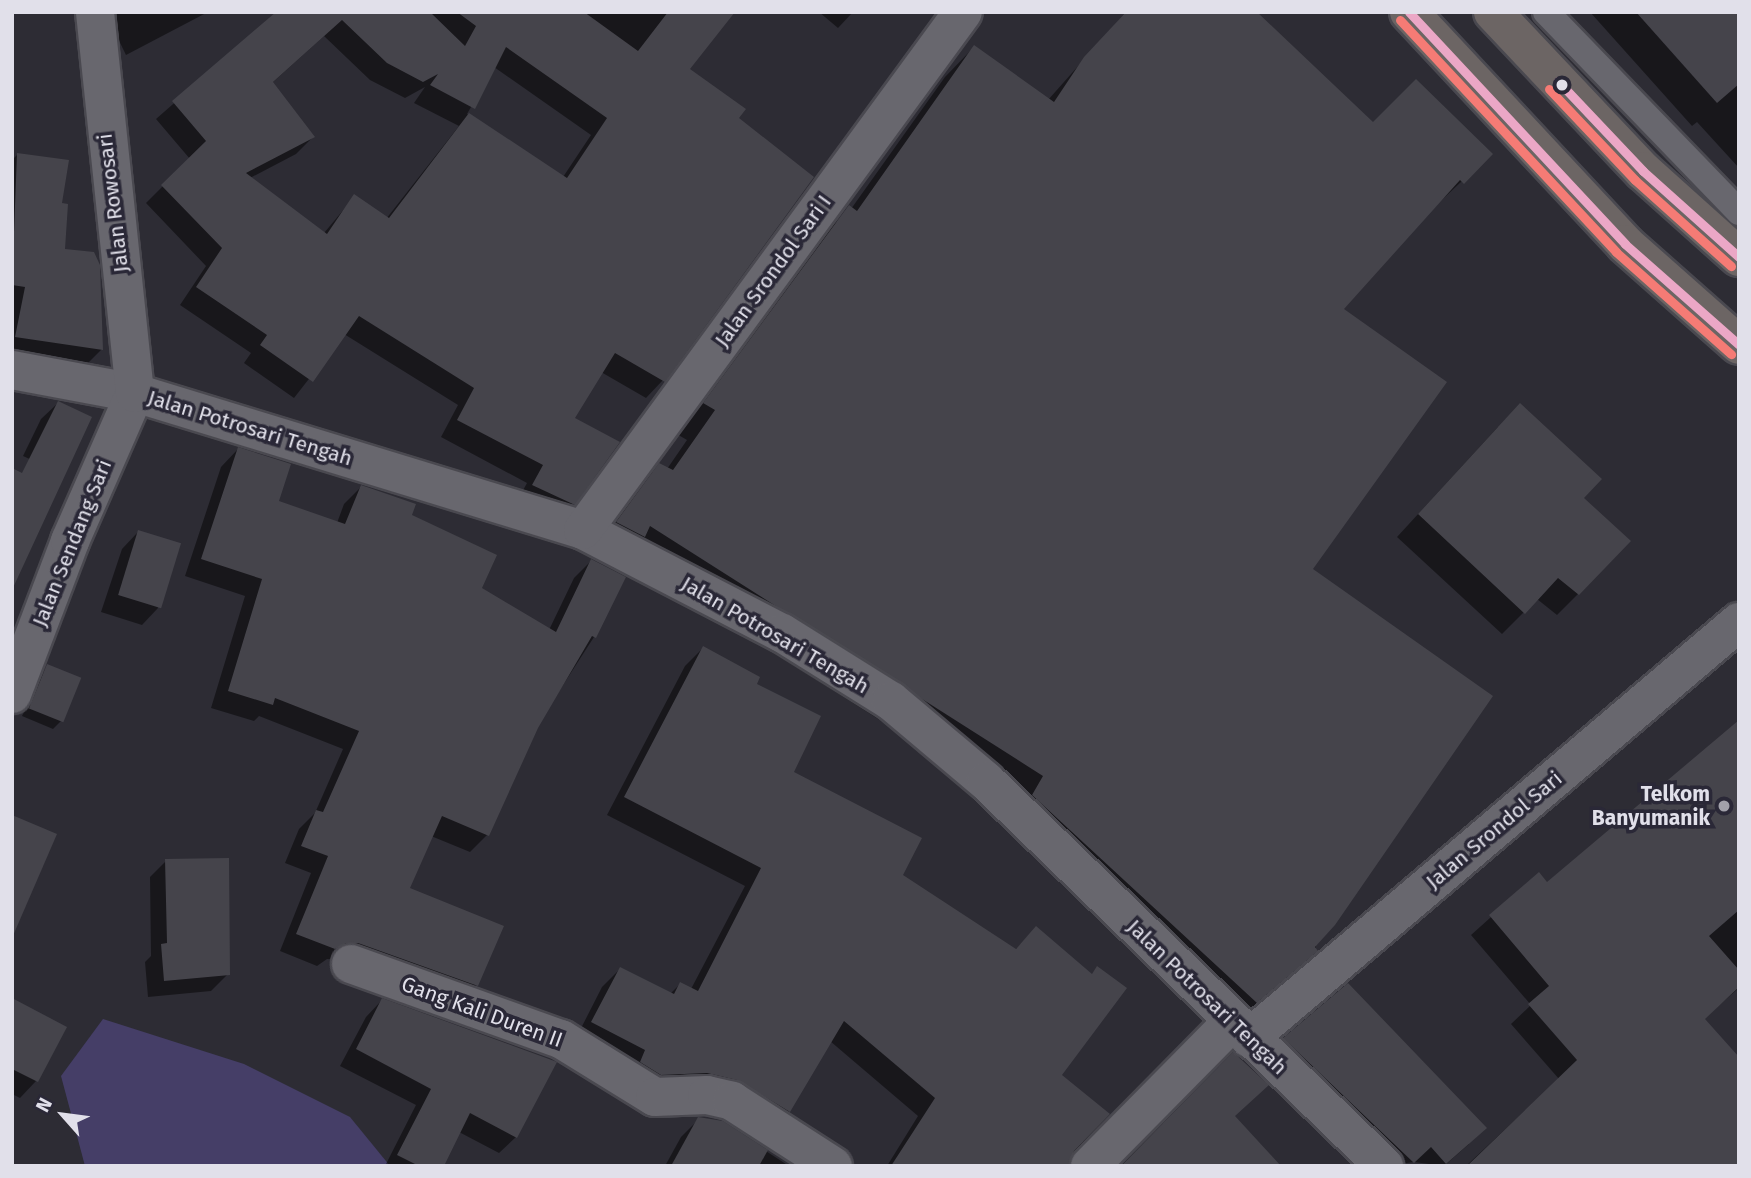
<!DOCTYPE html>
<html>
<head>
<meta charset="utf-8">
<style>
	body { margin:0 }
	#map { position:relative; width:1751px; height:1178px; overflow:hidden; background:#2d2c34; font-family:"Fira Sans",sans-serif }
	div>[style] { position:absolute }
	.green>* { inset:0; background:#453e67 }
	.shadow>* { inset:0; background:#0007 }
	.building>* { inset:0; background:#45444b; transform-origin:0 0 }
	.roads { filter:drop-shadow(2px 0 #4a4950) drop-shadow(-2px 0 #4a4950) drop-shadow(0 2px #4a4950) drop-shadow(0 -2px #4a4950) }
	.lane>* { height:26px; margin:-13px; padding:0 13px; transform-origin:13px; border-radius:13px; background:#68676e }
	.street>* { height:38px; margin:-19px; padding:0 19px; transform-origin:19px; border-radius:19px; background:#68676e }
	.highway>* { height:38px; margin:-19px; padding:0 19px; transform-origin:19px; border-radius:19px; background:#6c6564 }
	.bus-1>* { height:9px; margin:-4.5px; padding:0 4.5px; transform-origin:4.5px; border-radius:4.5px; background:#eba7c6 }
	.bus-2>* { height:9px; margin:-4.5px; padding:0 4.5px; transform-origin:4.5px; border-radius:4.5px; background:#f57b75 }
	.dots>* { width:19px; height:19px; translate:-50% -50%; box-sizing:border-box; border:4px solid #2a2837; border-radius:50% }
	span { translate:-50% -50%; white-space:nowrap; text-align:center; line-height:1.15; -webkit-text-stroke:7px #2a2837; paint-order:stroke }
	.street-label { font-size:21px; color:#e1e0ea }
	.poi-label { font-size:21px; color:#e1e0ea; font-weight:700 }
	.right { translate:-100% -50%; text-align:right }
	.frame { position:absolute; inset:0; border:14px solid #e1e0ea; pointer-events:none }
	.north { position:absolute; left:28px; top:1080px; width:70px; height:70px; -webkit-text-stroke:5px #2a2837; paint-order:stroke; rotate:298deg; font-size:19px; font-weight:700; line-height:28px; text-align:center; color:#e1e0ea }
	.north::after { content:''; display:block; margin:auto; width:24px; height:32px; background:#e1e0ea; clip-path:polygon(50% 0,100% 100%,50% 72%,0 100%) }
</style>
</head>
<body>
<div id="map">
	<div class="green">
		<div style="clip-path:polygon(103px 1019px,244px 1064px,350px 1117px,390px 1166px,85px 1166px,61px 1076px)"></div>
	</div>
	<div class="shadow">
		<div style="clip-path:polygon(105px 12px,208px 12px,126px 55px)"></div>
		<div style="clip-path:polygon(evenodd,278px 12px,733px 12px,688px 70px,737px 118px,663px 380px,646px 398px,601px 372px,573px 419px,573px 503px,556px 521px,516px 503px,527px 483px,441px 437px,458px 405px,344px 334px,294px 398px,244px 363px,251px 353px,180px 305px,206px 266px,146px 203px,190px 159px,156px 119px,278px 12px,324px 36px,370px 80px,405px 98px,425px 87px,414px 103px,459px 126px,386px 219px,355px 196px,324px 233px,250px 178px,296px 154px,313px 137px,272px 83px,324px 36px,278px 12px,494px 67px,591px 135px,563px 177px,467px 114px,494px 67px)"></div>
		<div style="clip-path:polygon(819px 12px,853px 12px,838px 28px)"></div>
		<div style="clip-path:polygon(1126px 12px,1373px 124px,1491px 154px,1431px 210px,1342px 309px,1310px 569px,1316px 951px,1226px 1031px,1004px 826px,1015px 806px,623px 557px,588px 552px,630px 495px,659px 465px,667px 469px,687px 440px,675px 433px,820px 236px,851px 209px,945px 77px,974px 47px,1048px 100px)"></div>
		<div style="clip-path:polygon(1590px 12px,1739px 12px,1739px 168px,1697px 122px,1692px 126px)"></div>
		<div style="clip-path:polygon(17px 155px,60px 205px,63px 251px,102px 349px,83px 368px,12px 357px,12px 160px)"></div>
		<div style="clip-path:polygon(58px 403px,56px 471px,23px 456px,41px 419px)"></div>
		<div style="clip-path:polygon(1498px 427px,1582px 498px,1578px 594px,1557px 615px,1537px 599px,1502px 634px,1397px 537px)"></div>
		<div style="clip-path:polygon(238px 449px,277px 502px,337px 523px,344px 504px,361px 487px,410px 516px,479px 589px,549px 630px,574px 578px,591px 561px,594px 637px,536px 727px,487px 835px,470px 852px,431px 836px,408px 889px,476px 985px,459px 1003px,340px 960px,327px 959px,317px 966px,280px 951px,311px 873px,285px 863px,299px 829px,315px 813px,343px 749px,259px 716px,254px 721px,211px 708px,245px 596px,185px 576px,221px 467px)"></div>
		<div style="clip-path:polygon(138px 532px,158px 608px,142px 625px,101px 612px,122px 549px)"></div>
		<div style="clip-path:polygon(703px 648px,754px 685px,792px 773px,900px 876px,1015px 950px,1036px 928px,1060px 1076px,1108px 1114px,1067px 1161px,1068px 1166px,887px 1166px,918px 1116px,830px 1041px,789px 1111px,771px 1129px,575px 1040px,602px 987px,620px 969px,670px 994px,680px 984px,691px 989px,745px 886px,607px 815px,685px 666px)"></div>
		<div style="clip-path:polygon(47px 666px,61px 721px,53px 729px,22px 716px)"></div>
		<div style="clip-path:polygon(1739px 722px,1739px 988px,1703px 1019px,1739px 1166px,1466px 1166px,1559px 1079px,1511px 1024px,1531px 1005px,1471px 935px,1539px 874px,1547px 884px)"></div>
		<div style="clip-path:polygon(166px 861px,228px 974px,211px 991px,148px 997px,145px 962px,151px 956px,150px 877px)"></div>
		<div style="clip-path:polygon(1348px 985px,1469px 1144px,1444px 1166px,1414px 1162px,1385px 1166px,1268px 1055px)"></div>
		<div style="clip-path:polygon(12px 1000px,36px 1081px,20px 1098px,12px 1094px)"></div>
		<div style="clip-path:polygon(382px 1000px,516px 1137px,499px 1153px,459px 1132px,442px 1166px,385px 1166px,416px 1105px,340px 1066px,366px 1017px)"></div>
		<div style="clip-path:polygon(1233px 1055px,1233px 1117px,1264px 1166px,1120px 1166px)"></div>
		<div style="clip-path:polygon(699px 1119px,723px 1123px,789px 1166px,665px 1166px,681px 1137px)"></div>
	</div>
	<div class="building">
		<div style="clip-path:polygon(evenodd,276px 12px,430px 12px,465px 46px,476px 26px,457px 12px,584px 12px,638px 51px,668px 12px,735px 12px,690px 69px,746px 109px,739px 118px,814px 177px,665px 382px,615px 353px,575px 418px,620px 442px,575px 505px,532px 485px,543px 465px,457px 420px,474px 388px,359px 316px,313px 382px,260px 345px,267px 335px,196px 287px,222px 248px,161px 185px,206px 141px,172px 101px,276px 12px,342px 20px,387px 63px,423px 82px,438px 74px,430px 85px,475px 109px,506px 47px,607px 118px,567px 178px,469px 113px,389px 218px,354px 194px,327px 234px,246px 173px,315px 137px,273px 82px,342px 20px)"></div>
		<div style="clip-path:polygon(1126px 12px,1257px 12px,1373px 122px,1416px 79px,1493px 154px,1464px 184px,1460px 180px,1344px 309px,1447px 382px,1313px 569px,1493px 696px,1335px 925px,1315px 947px,1318px 951px,1257px 1003px,1032px 795px,1043px 776px,650px 526px,645px 537px,616px 522px,659px 463px,673px 470px,715px 410px,703px 403px,849px 205px,857px 211px,974px 45px,1054px 102px,1084px 57px)"></div>
		<div style="clip-path:polygon(1636px 12px,1739px 12px,1739px 84px,1717px 103px)"></div>
		<div style="clip-path:polygon(17px 153px,69px 160px,62px 203px,68px 204px,65px 249px,94px 252px,100px 265px,103px 350px,15px 337px,25px 287px,12px 285px)"></div>
		<div style="clip-path:polygon(58px 401px,92px 417px,12px 590px,12px 468px,22px 473px)"></div>
		<div style="clip-path:polygon(1520px 403px,1602px 479px,1584px 498px,1631px 541px,1579px 595px,1558px 578px,1525px 614px,1418px 514px)"></div>
		<div style="clip-path:polygon(238px 447px,291px 464px,279px 501px,345px 524px,361px 485px,416px 504px,412px 515px,497px 555px,482px 588px,556px 632px,591px 559px,626px 577px,596px 638px,592px 636px,538px 728px,489px 836px,442px 816px,410px 888px,504px 926px,478px 986px,358px 943px,346px 943px,335px 949px,296px 934px,328px 856px,301px 846px,316px 810px,323px 812px,359px 731px,275px 698px,273px 705px,228px 691px,262px 579px,201px 559px)"></div>
		<div style="left:138px;top:530px;width:45px;height:68px;rotate:17deg"></div>
		<div style="clip-path:polygon(703px 646px,760px 677px,757px 684px,821px 716px,794px 772px,922px 838px,903px 875px,1016px 949px,1036px 926px,1092px 974px,1097px 966px,1127px 988px,1062px 1075px,1110px 1114px,1074px 1151px,1069px 1166px,891px 1166px,935px 1098px,844px 1021px,790px 1112px,737px 1080px,707px 1073px,661px 1075px,640px 1062px,645px 1050px,591px 1022px,620px 967px,674px 994px,680px 982px,698px 991px,761px 868px,624px 797px)"></div>
		<div style="left:47px;top:664px;width:37px;height:48px;rotate:22deg"></div>
		<div style="clip-path:polygon(1739px 720px,1739px 910px,1709px 936px,1739px 970px,1739px 987px,1705px 1019px,1739px 1057px,1739px 1166px,1467px 1166px,1577px 1060px,1528px 1004px,1549px 986px,1489px 915px,1539px 872px,1547px 882px)"></div>
		<div style="clip-path:polygon(12px 815px,57px 834px,12px 938px)"></div>
		<div style="clip-path:polygon(229px 858px,230px 975px,164px 981px,161px 944px,167px 943px,165px 859px)"></div>
		<div style="clip-path:polygon(1348px 983px,1487px 1128px,1446px 1164px,1431px 1147px,1414px 1163px,1283px 1038px)"></div>
		<div style="clip-path:polygon(12px 998px,67px 1027px,38px 1082px,12px 1069px)"></div>
		<div style="clip-path:polygon(382px 998px,557px 1062px,517px 1138px,470px 1113px,444px 1166px,419px 1166px,397px 1155px,431px 1089px,356px 1049px)"></div>
		<div style="clip-path:polygon(1233px 1052px,1269px 1085px,1235px 1116px,1281px 1166px,1121px 1166px)"></div>
		<div style="clip-path:polygon(698px 1117px,723px 1121px,768px 1150px,759px 1166px,671px 1166px)"></div>
	</div>
	<div class="roads">
		<div class="lane">
			<div style="left:1546px;top:12px;width:278px;rotate:46deg"></div>
		</div>
		<div class="street">
			<div style="left:12px;top:370px;width:125px;rotate:10.6deg"></div>
			<div style="left:135px;top:393px;width:468px;rotate:17deg"></div>
			<div style="left:583px;top:530px;width:224px;rotate:27.4deg"></div>
			<div style="left:782px;top:633px;width:128px;rotate:32deg"></div>
			<div style="left:891px;top:701px;width:124px;rotate:40.1deg"></div>
			<div style="left:986px;top:781px;width:554px;rotate:44.05deg"></div>
			<div style="left:583px;top:530px;width:642px;rotate:-53.74deg"></div>
			<div style="left:12px;top:694px;width:164px;rotate:-69.2deg"></div>
			<div style="left:70px;top:541px;width:162px;rotate:-66.3deg"></div>
			<div style="left:135px;top:393px;width:383px;rotate:-96deg"></div>
			<div style="left:351px;top:964px;width:223px;rotate:19.7deg"></div>
			<div style="left:561px;top:1039px;width:110px;rotate:31.7deg"></div>
			<div style="left:655px;top:1097px;width:52px;rotate:-2.2deg"></div>
			<div style="left:707px;top:1095px;width:26px;rotate:13deg"></div>
			<div style="left:732px;top:1101px;width:120px;rotate:32.8deg"></div>
			<div style="left:1249px;top:1038px;width:643px;rotate:-40.33deg"></div>
			<div style="left:1090px;top:1166px;width:202px;rotate:-45.4deg"></div>
		</div>
		<div class="highway">
			<div style="left:1409px;top:12px;width:317px;rotate:47deg"></div>
			<div style="left:1625px;top:244px;width:152px;rotate:41.5deg"></div>
			<div style="left:1493px;top:12px;width:219px;rotate:46.7deg"></div>
			<div style="left:1643px;top:171px;width:129px;rotate:41.9deg"></div>
		</div>
	</div>
	<div class="bus-1">
		<div style="left:1409px;top:12px;width:317px;rotate:47deg"></div>
		<div style="left:1625px;top:244px;width:152px;rotate:41.5deg"></div>
		<div style="left:1558px;top:81px;width:124px;rotate:46.6deg"></div>
		<div style="left:1643px;top:171px;width:129px;rotate:41.9deg"></div>
	</div>
	<div class="bus-2">
		<div style="left:1400px;top:20px;width:317px;rotate:47deg"></div>
		<div style="left:1616px;top:252px;width:154px;rotate:41.6deg"></div>
		<div style="left:1549px;top:89px;width:125px;rotate:46.6deg"></div>
		<div style="left:1635px;top:180px;width:129px;rotate:41.9deg"></div>
	</div>
	<div class="dots">
		<div style="left:1562px;top:85px;background:#e1e0ea"></div>
		<div style="left:1724px;top:806px;background:#a2a1aa"></div>
	</div>
	<div class="street-label">
		<span style="left:113px;top:203px;rotate:-97deg">Jalan Rowosari</span>
		<span style="left:773px;top:271px;rotate:-54deg">Jalan Srondol Sari I</span>
		<span style="left:250px;top:428px;rotate:17deg">Jalan Potrosari Tengah</span>
		<span style="left:72px;top:543px;rotate:-68deg">Jalan Sendang Sari</span>
		<span style="left:775px;top:635px;rotate:30deg">Jalan Potrosari Tengah</span>
		<span style="left:1494px;top:830px;rotate:-40deg">Jalan Srondol Sari</span>
		<span style="left:1207px;top:997px;rotate:44deg">Jalan Potrosari Tengah</span>
		<span style="left:482px;top:1012px;rotate:20deg">Gang Kali Duren II</span>
	</div>
	<div class="poi-label">
		<span class="right" style="left:1710px;top:806px">Telkom<br>Banyumanik</span>
	</div>
	<div class="frame"></div>
	<div class="north">N</div>
</div>
</body>
</html>
